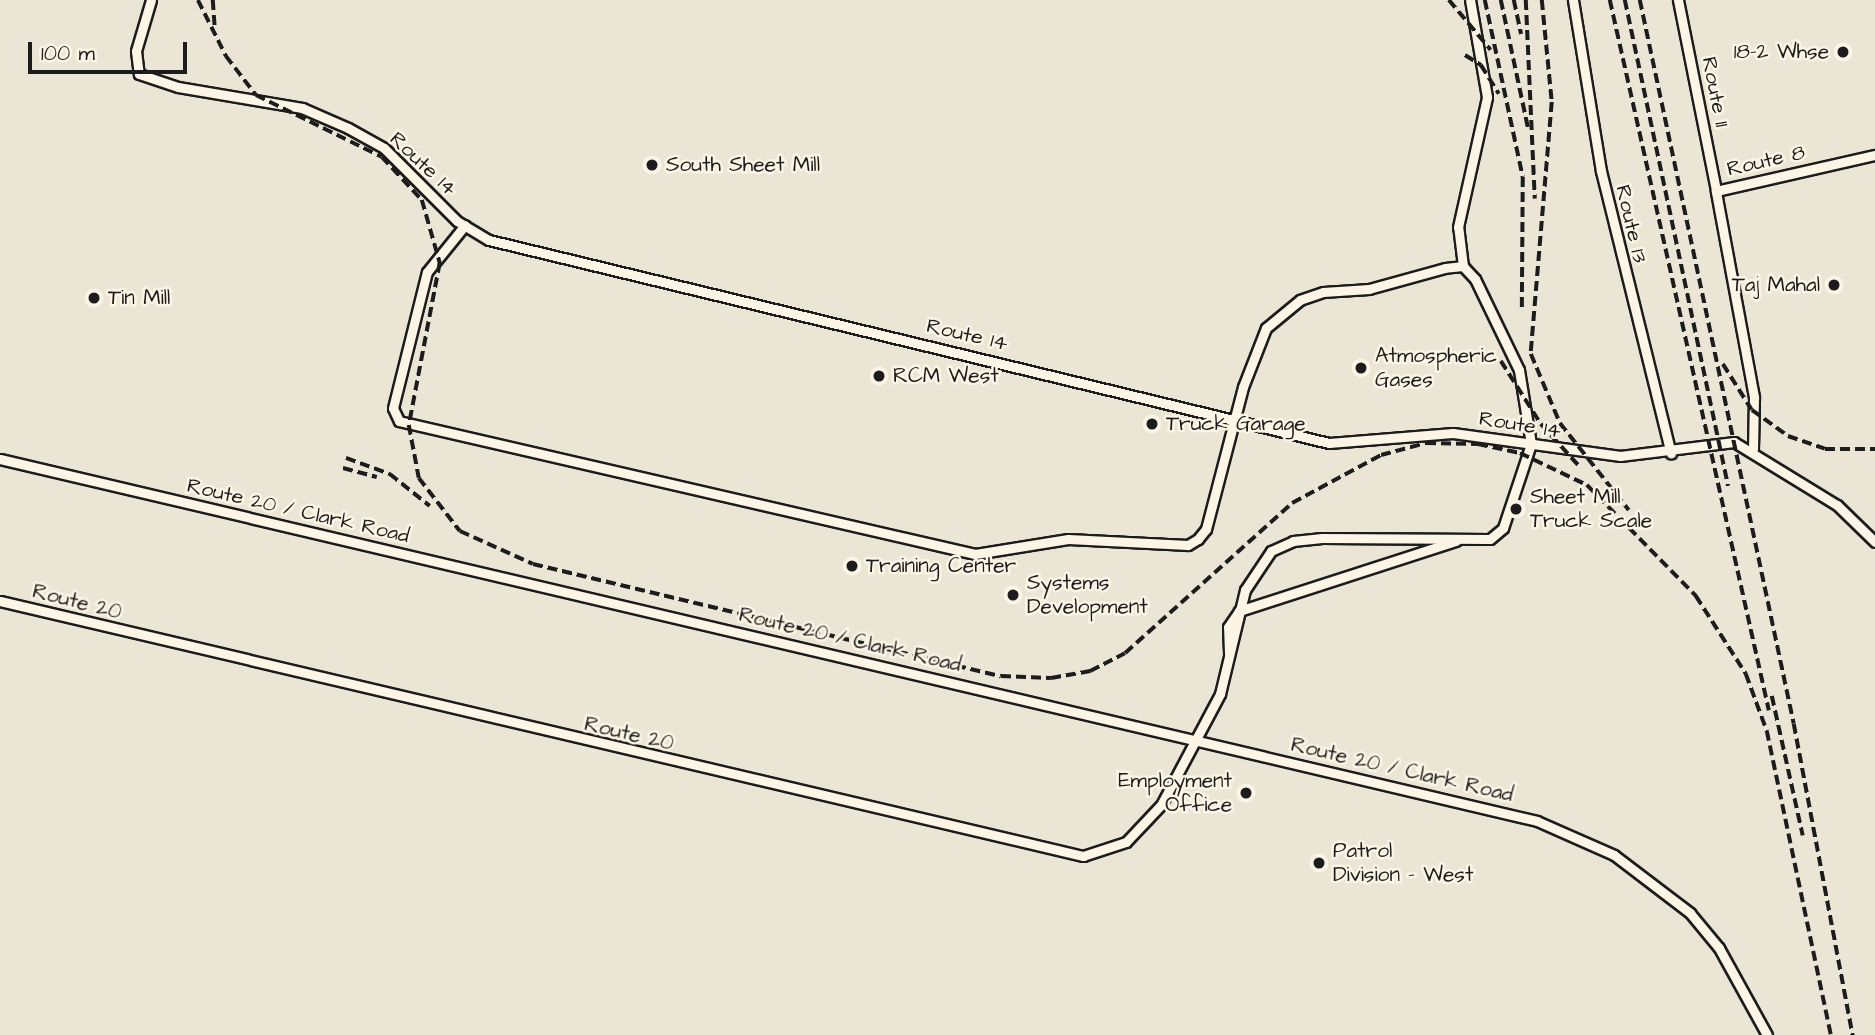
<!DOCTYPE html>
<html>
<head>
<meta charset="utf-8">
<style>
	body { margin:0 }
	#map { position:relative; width:1875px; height:1035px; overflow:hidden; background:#fcf5e5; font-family:"Architects Daughter",sans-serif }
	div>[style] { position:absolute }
	.built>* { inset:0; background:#ebe5d6; transform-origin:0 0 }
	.roads { filter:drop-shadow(2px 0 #1c1c1c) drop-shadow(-2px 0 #1c1c1c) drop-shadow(0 2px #1c1c1c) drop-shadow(0 -2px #1c1c1c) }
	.minor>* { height:9px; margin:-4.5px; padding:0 4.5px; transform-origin:4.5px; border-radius:4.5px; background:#fcf5e5 }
	.rail>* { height:3.5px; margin-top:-1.75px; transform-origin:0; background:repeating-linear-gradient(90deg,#1c1c1c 0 10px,transparent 0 15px) }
	.dots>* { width:19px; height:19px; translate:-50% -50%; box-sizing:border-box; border:4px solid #fcf5e5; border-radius:50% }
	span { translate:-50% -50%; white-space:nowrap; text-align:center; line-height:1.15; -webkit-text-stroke:5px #fcf5e5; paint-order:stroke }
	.poi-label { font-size:21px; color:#1c1c1c }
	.right { translate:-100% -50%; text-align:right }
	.left { translate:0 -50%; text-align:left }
	.street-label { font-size:21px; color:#1c1c1c }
	.scale { position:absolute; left:28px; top:42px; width:159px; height:32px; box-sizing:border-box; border:4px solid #1c1c1c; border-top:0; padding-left:9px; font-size:21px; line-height:24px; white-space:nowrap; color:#1c1c1c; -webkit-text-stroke:5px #fcf5e5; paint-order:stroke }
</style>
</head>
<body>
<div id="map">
	<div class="built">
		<div style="left:0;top:0;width:1875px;height:1035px"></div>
	</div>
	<div class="roads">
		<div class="minor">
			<div style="left:151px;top:0;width:53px;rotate:106.4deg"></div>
			<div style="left:136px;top:51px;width:23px;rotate:83deg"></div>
			<div style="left:139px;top:74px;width:41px;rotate:18.4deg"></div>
			<div style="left:178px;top:87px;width:126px;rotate:9.6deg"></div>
			<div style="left:302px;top:108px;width:50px;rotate:23.5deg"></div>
			<div style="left:348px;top:128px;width:41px;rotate:29.1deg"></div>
			<div style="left:384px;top:148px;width:103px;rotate:45deg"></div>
			<div style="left:457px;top:221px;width:37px;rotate:31deg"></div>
			<div style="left:489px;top:240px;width:864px;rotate:13.59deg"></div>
			<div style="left:1329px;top:443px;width:124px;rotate:-4.6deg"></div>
			<div style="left:1453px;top:433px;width:169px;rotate:7.8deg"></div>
			<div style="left:1620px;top:456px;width:115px;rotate:-7deg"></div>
			<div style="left:1734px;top:442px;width:121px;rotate:31.5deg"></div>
			<div style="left:1837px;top:505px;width:53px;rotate:44.2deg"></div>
			<div style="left:1573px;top:0;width:173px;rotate:80.7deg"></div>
			<div style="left:1601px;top:171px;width:291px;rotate:76.1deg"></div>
			<div style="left:1678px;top:0;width:195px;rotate:78.7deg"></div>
			<div style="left:1463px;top:266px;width:39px;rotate:-97deg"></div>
			<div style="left:1458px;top:227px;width:133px;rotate:-77.4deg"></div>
			<div style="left:1487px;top:97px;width:98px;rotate:-99.9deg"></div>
			<div style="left:1753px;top:449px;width:52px;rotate:-88.9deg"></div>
			<div style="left:1754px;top:397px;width:209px;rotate:-100.5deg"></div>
			<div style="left:1716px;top:191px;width:163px;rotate:-12.8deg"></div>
			<div style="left:0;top:459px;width:1579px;rotate:13.25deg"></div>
			<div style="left:1537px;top:821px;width:84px;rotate:23.8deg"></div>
			<div style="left:1614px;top:855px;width:96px;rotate:37.3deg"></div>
			<div style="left:1690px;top:913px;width:45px;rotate:50.4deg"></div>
			<div style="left:1719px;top:948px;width:99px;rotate:61.1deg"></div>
			<div style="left:0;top:601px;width:1113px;rotate:13.25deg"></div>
			<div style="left:1083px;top:856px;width:45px;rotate:-18deg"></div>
			<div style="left:1126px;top:842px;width:51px;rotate:-46.6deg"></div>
			<div style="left:1161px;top:805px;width:126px;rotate:-62deg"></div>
			<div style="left:1220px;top:694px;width:107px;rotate:-76.5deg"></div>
			<div style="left:1245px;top:590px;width:47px;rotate:-56.3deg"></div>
			<div style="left:1271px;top:551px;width:24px;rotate:-24deg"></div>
			<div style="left:1293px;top:541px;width:29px;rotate:-6deg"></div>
			<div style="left:1322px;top:538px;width:168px;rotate:0.3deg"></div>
			<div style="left:1490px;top:539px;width:17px;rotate:-40deg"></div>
			<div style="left:1503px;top:528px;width:89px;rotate:-71.6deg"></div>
			<div style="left:1531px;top:444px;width:75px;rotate:-99.2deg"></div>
			<div style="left:1519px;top:370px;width:101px;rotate:-115.8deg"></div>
			<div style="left:1475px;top:279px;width:18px;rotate:-133deg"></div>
			<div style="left:1463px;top:266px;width:18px;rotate:174deg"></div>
			<div style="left:1445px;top:268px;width:79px;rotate:164.6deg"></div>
			<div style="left:1369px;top:289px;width:46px;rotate:176.3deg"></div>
			<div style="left:1323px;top:292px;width:24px;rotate:161deg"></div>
			<div style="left:1300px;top:300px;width:44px;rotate:140.5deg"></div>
			<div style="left:1266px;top:328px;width:63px;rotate:111.3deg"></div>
			<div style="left:1243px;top:387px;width:147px;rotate:104.6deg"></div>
			<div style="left:1206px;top:529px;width:13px;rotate:129deg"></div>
			<div style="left:1198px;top:539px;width:12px;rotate:149deg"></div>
			<div style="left:1188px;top:545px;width:120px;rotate:-177.1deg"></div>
			<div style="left:1068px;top:539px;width:94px;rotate:170.8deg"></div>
			<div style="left:975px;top:554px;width:591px;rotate:-167deg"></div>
			<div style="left:399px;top:421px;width:14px;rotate:-115deg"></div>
			<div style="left:393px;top:408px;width:140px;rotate:-76deg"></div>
			<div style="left:427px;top:272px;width:60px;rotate:-51deg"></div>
			<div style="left:1229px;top:653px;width:26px;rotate:-92deg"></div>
			<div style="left:1228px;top:627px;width:19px;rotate:-55deg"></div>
			<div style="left:1239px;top:611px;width:228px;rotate:-17.9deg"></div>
		</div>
	</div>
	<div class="rail">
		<div style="left:198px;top:0;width:63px;rotate:63.4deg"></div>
		<div style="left:226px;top:56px;width:49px;rotate:52.4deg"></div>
		<div style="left:256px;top:95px;width:140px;rotate:26.2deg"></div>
		<div style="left:382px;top:157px;width:59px;rotate:47.1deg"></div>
		<div style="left:422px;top:200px;width:66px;rotate:74.1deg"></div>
		<div style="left:440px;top:263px;width:165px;rotate:100.8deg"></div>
		<div style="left:409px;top:425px;width:54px;rotate:79.3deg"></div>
		<div style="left:419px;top:478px;width:67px;rotate:52.3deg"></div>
		<div style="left:460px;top:531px;width:80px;rotate:24.3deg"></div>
		<div style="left:533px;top:564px;width:481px;rotate:13.5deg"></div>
		<div style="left:1001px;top:676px;width:50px;rotate:2.3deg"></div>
		<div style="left:1051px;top:678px;width:40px;rotate:-10deg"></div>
		<div style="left:1090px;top:671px;width:39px;rotate:-27deg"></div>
		<div style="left:1125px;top:653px;width:224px;rotate:-41.9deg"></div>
		<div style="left:1292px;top:503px;width:101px;rotate:-28.3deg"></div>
		<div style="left:1381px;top:455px;width:47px;rotate:-14.9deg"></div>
		<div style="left:1426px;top:443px;width:52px;rotate:1.1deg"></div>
		<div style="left:1478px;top:444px;width:43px;rotate:12.1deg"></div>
		<div style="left:1520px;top:453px;width:74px;rotate:25.5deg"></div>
		<div style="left:1587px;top:485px;width:156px;rotate:45.5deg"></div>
		<div style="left:1696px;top:596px;width:93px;rotate:57.3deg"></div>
		<div style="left:1746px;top:674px;width:61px;rotate:69.8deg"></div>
		<div style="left:1767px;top:731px;width:311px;rotate:78.1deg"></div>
		<div style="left:213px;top:0;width:30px;rotate:86deg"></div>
		<div style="left:1449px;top:0;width:65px;rotate:50deg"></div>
		<div style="left:1485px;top:0;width:181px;rotate:77.9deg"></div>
		<div style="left:1523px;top:177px;width:134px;rotate:90.4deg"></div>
		<div style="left:1501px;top:0;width:130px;rotate:78deg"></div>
		<div style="left:1514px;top:0;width:35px;rotate:78deg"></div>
		<div style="left:1526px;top:0;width:199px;rotate:87.4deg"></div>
		<div style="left:1542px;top:0;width:102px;rotate:84.4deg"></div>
		<div style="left:1552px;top:102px;width:253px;rotate:94.8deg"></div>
		<div style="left:1531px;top:354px;width:75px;rotate:67.2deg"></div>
		<div style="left:1560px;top:423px;width:111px;rotate:51.6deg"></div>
		<div style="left:1610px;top:0;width:728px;rotate:77.38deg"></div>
		<div style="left:1625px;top:0;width:497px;rotate:78deg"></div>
		<div style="left:1640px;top:0;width:740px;rotate:77.99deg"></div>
		<div style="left:1794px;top:724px;width:317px;rotate:79.3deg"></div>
		<div style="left:1465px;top:55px;width:19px;rotate:32deg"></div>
		<div style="left:1481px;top:65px;width:34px;rotate:58deg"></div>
		<div style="left:1501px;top:361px;width:75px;rotate:57.6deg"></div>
		<div style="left:1541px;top:424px;width:58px;rotate:47.8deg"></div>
		<div style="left:1723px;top:364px;width:54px;rotate:57.8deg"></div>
		<div style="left:1752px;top:410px;width:44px;rotate:35.8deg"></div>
		<div style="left:1788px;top:436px;width:39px;rotate:19deg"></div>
		<div style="left:1825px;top:449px;width:50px"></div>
		<div style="left:346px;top:458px;width:47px;rotate:20deg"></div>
		<div style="left:390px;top:474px;width:51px;rotate:38.7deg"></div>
		<div style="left:343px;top:468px;width:35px;rotate:15deg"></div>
		<div style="left:1772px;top:696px;width:143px;rotate:77.5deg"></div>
	</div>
	<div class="dots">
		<div style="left:1843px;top:52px;background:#1c1c1c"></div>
		<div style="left:652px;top:165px;background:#1c1c1c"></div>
		<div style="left:1834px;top:285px;background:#1c1c1c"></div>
		<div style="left:94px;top:298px;background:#1c1c1c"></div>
		<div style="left:1361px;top:368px;background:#1c1c1c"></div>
		<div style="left:879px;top:376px;background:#1c1c1c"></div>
		<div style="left:1152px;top:424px;background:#1c1c1c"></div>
		<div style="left:1516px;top:509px;background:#1c1c1c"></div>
		<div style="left:852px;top:566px;background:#1c1c1c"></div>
		<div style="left:1013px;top:595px;background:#1c1c1c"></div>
		<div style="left:1246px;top:793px;background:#1c1c1c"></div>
		<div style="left:1319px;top:863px;background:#1c1c1c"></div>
	</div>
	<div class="poi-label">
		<span class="right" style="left:1829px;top:52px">18-2 Whse</span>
		<span class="left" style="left:666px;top:165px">South Sheet Mill</span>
		<span class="right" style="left:1820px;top:285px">Taj Mahal</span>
		<span class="left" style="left:108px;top:298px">Tin Mill</span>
		<span class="left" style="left:1375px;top:368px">Atmospheric<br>Gases</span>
		<span class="left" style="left:893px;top:376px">RCM West</span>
		<span class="left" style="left:1166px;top:424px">Truck Garage</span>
		<span class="left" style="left:1530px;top:509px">Sheet Mill<br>Truck Scale</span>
		<span class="left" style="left:866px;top:566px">Training Center</span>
		<span class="left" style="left:1027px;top:595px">Systems<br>Development</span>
		<span class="right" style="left:1232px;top:793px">Employment<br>Office</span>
		<span class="left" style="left:1333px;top:863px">Patrol<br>Division - West</span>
	</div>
	<div class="street-label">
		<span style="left:1715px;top:92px;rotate:79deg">Route 11</span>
		<span style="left:1766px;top:161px;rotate:-13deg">Route 8</span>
		<span style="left:423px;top:164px;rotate:43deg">Route 14</span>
		<span style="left:1631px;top:224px;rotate:77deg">Route 13</span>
		<span style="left:967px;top:335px;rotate:13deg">Route 14</span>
		<span style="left:1520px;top:425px;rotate:9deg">Route 14</span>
		<span style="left:298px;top:511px;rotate:13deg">Route 20 / Clark Road</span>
		<span style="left:77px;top:602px;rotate:14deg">Route 20</span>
		<span style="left:850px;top:640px;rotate:13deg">Route 20 / Clark Road</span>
		<span style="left:629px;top:734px;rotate:13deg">Route 20</span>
		<span style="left:1402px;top:770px;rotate:13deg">Route 20 / Clark Road</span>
	</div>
	<div class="scale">100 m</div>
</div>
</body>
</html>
